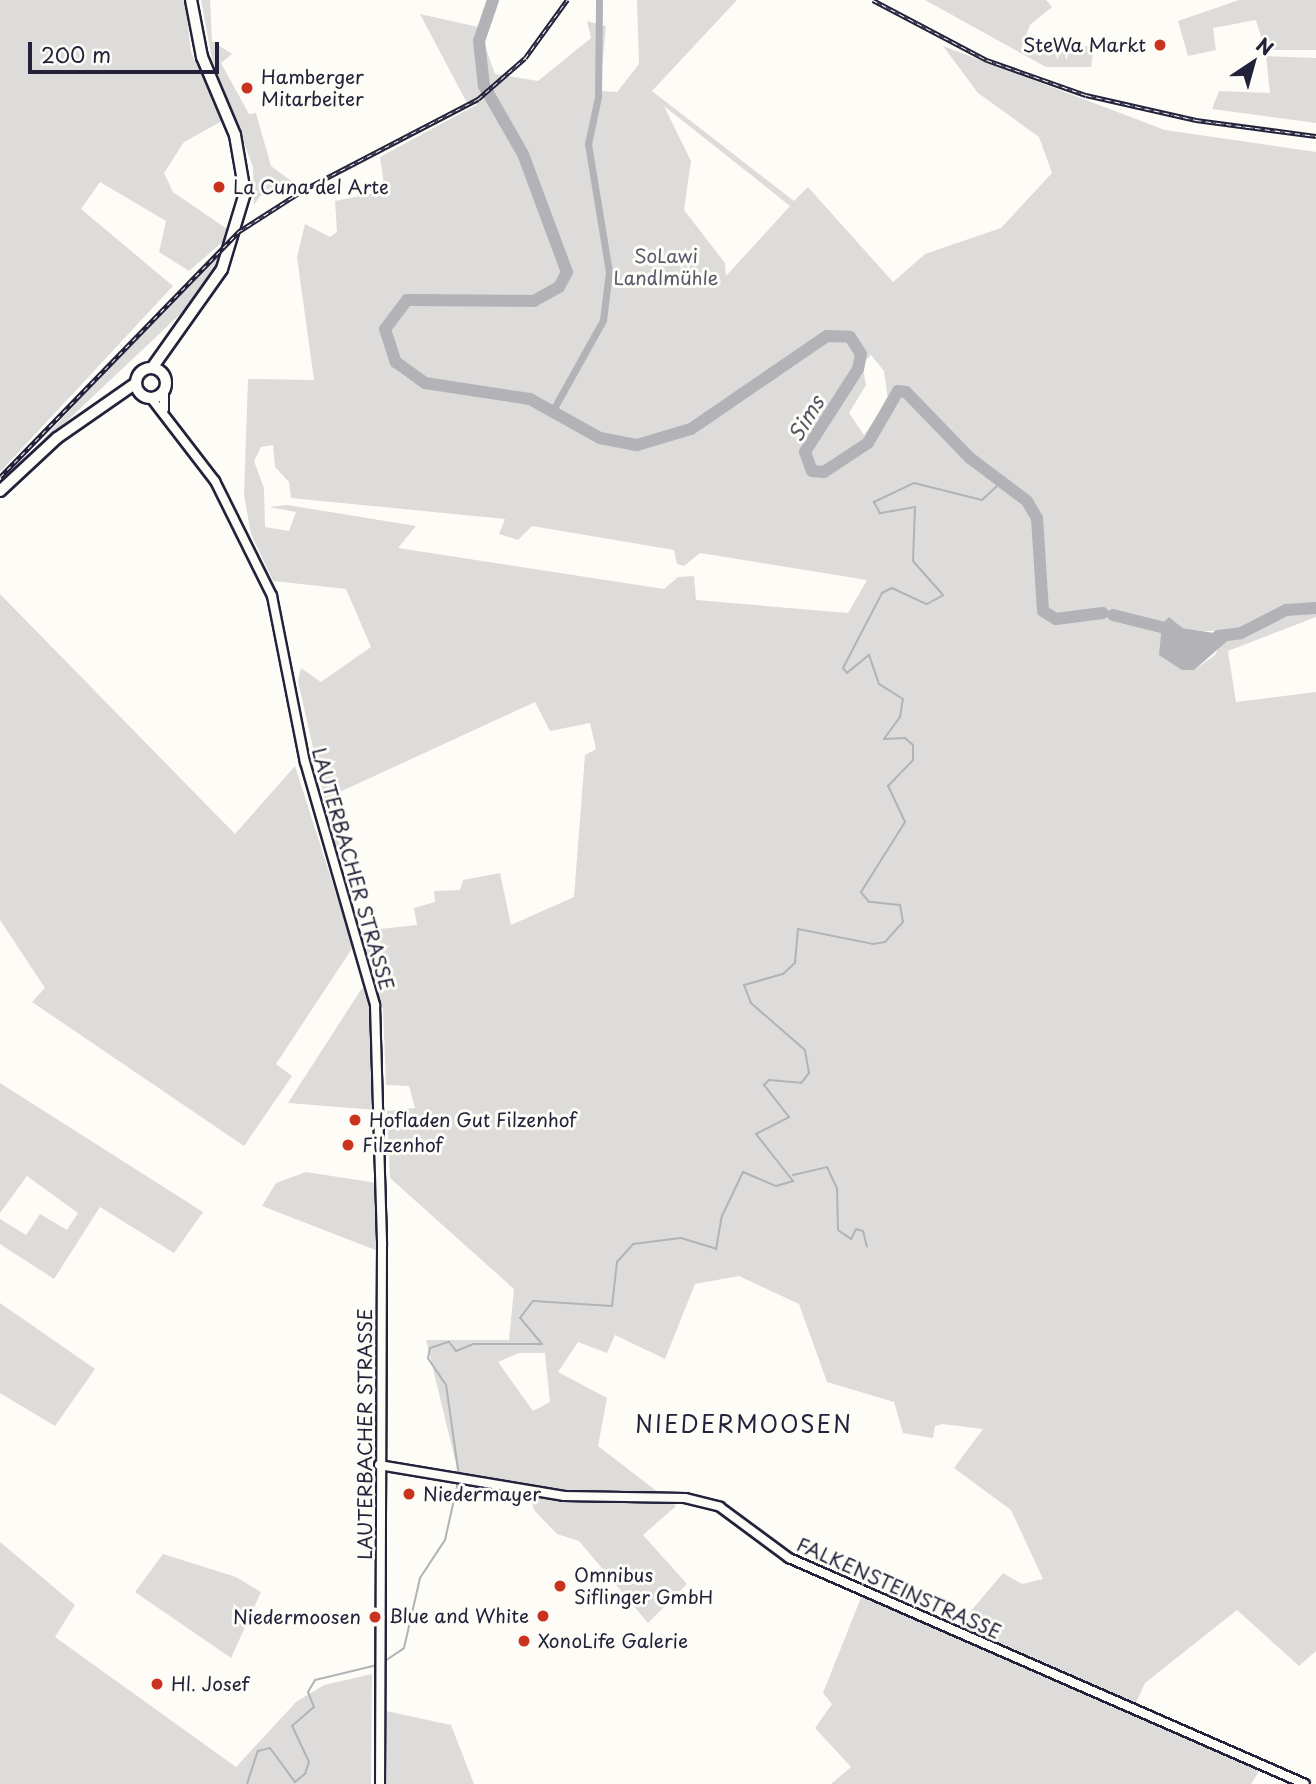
<!DOCTYPE html>
<html>
<head>
<meta charset="utf-8">
<style>
	body { margin:0 }
	#map { position:relative; width:1316px; height:1784px; overflow:hidden; background:#fdfcf7; font-family:"Playpen Sans",sans-serif }
	div>[style] { position:absolute }
	.green>* { inset:0; background:#dddcdb }
	.water>* { inset:0; background:#b2b2b7 }
	.stream>* { height:2px; margin:-1px; padding:0 1px; transform-origin:1px; border-radius:1px; background:#b2b2b7 }
	.canal>* { height:7px; margin:-3.5px; padding:0 3.5px; transform-origin:3.5px; border-radius:3.5px; background:#b2b2b7 }
	.river>* { height:12px; margin:-6px; padding:0 6px; transform-origin:6px; border-radius:6px; background:#b2b2b7 }
	.roads { filter:drop-shadow(2px 0 #22223b) drop-shadow(-2px 0 #22223b) drop-shadow(0 2px #22223b) drop-shadow(0 -2px #22223b) }
	.minor>* { height:8px; margin:-4px; padding:0 4px; transform-origin:4px; border-radius:4px; background:#fdfcf7 }
	.major>* { height:10px; margin:-5px; padding:0 5px; transform-origin:5px; border-radius:5px; background:#fdfcf7 }
	.major>.ring { margin:-5px; padding:0; box-sizing:content-box; background:none; border:10px solid #fdfcf7; border-radius:50% }
	.rail>* { height:4.5px; margin-top:-2.25px; transform-origin:0; background:repeating-linear-gradient(90deg,#fdfcf7 0 5px,#22223b 0 10px); box-sizing:border-box; border-block:2px solid #22223b }
	.dots>* { width:19px; height:19px; translate:-50% -50%; box-sizing:border-box; border:4px solid #fdfcf7; border-radius:50% }
	span { translate:-50% -50%; white-space:nowrap; text-align:center; line-height:1.15; -webkit-text-stroke:6px #fdfcf7; paint-order:stroke }
	.poi-label { font-size:19px; color:#22223b }
	.right { translate:-100% -50%; text-align:right }
	.left { translate:0 -50%; text-align:left }
	.park-label { font-size:19px; color:#5a5a6b }
	.street-label { font-size:19px; color:#22223b }
	.water-label { font-size:21px; color:#545466; font-style:italic }
	.quarter-label { font-size:23px; color:#22223b; letter-spacing:2px }
	.north { position:absolute; left:1218px; top:28px; width:70px; height:70px; -webkit-text-stroke:5px #fdfcf7; paint-order:stroke; rotate:36deg; font-size:19px; font-weight:700; line-height:28px; text-align:center; color:#22223b }
	.north::after { content:''; display:block; margin:auto; width:24px; height:32px; background:#22223b; clip-path:polygon(50% 0,100% 100%,50% 72%,0 100%) }
	.scale { position:absolute; left:28px; top:42px; width:191px; height:32px; box-sizing:border-box; border:4px solid #22223b; border-top:0; padding-left:9px; font-size:21px; line-height:24px; white-space:nowrap; color:#22223b; -webkit-text-stroke:5px #fdfcf7; paint-order:stroke }
</style>
</head>
<body>
<div id="map">
	<div class="green">
		<div style="clip-path:polygon(0 0,185px 0,191px 52px,222px 121px,184px 142px,164px 173px,173px 192px,233px 233px,189px 271px,159px 252px,166px 221px,100px 182px,81px 209px,173px 286px,0 472px)"></div>
		<div style="clip-path:polygon(201px 0,210px 0,212px 41px,232px 54px,221px 63px,249px 114px,256px 113px,271px 166px,301px 188px,288px 195px,260px 196px,254px 205px,253px 167px,212px 59px)"></div>
		<div style="clip-path:polygon(evenodd,637px 0,737px 0,652px 91px,794px 201px,808px 187px,893px 282px,925px 254px,1001px 228px,1052px 173px,1039px 137px,978px 93px,943px 46px,1165px 130px,1316px 152px,1316px 617px,1228px 651px,1236px 702px,1316px 692px,1316px 1651px,1299px 1666px,1237px 1610px,1145px 1683px,1136px 1703px,959px 1625px,1003px 1573px,1022px 1584px,1043px 1579px,1011px 1510px,954px 1468px,983px 1429px,942px 1424px,935px 1426px,933px 1438px,903px 1433px,894px 1402px,827px 1382px,799px 1304px,739px 1276px,695px 1284px,665px 1359px,615px 1335px,607px 1353px,578px 1342px,558px 1372px,607px 1398px,598px 1446px,676px 1506px,643px 1535px,687px 1584px,648px 1623px,579px 1541px,557px 1534px,534px 1510px,527px 1484px,458px 1472px,426px 1340px,509px 1340px,514px 1289px,390px 1178px,387px 1111px,415px 1108px,409px 1086px,386px 1085px,383px 1009px,361px 931px,417px 925px,414px 908px,435px 902px,434px 891px,460px 890px,463px 880px,500px 873px,511px 925px,574px 897px,585px 755px,596px 749px,590px 723px,550px 731px,535px 702px,331px 796px,348px 850px,335px 846px,298px 681px,301px 668px,321px 682px,371px 647px,346px 589px,273px 581px,251px 534px,244px 495px,248px 379px,314px 380px,297px 257px,305px 224px,330px 237px,337px 232px,335px 201px,385px 191px,380px 157px,478px 104px,467px 103px,420px 14px,478px 27px,495px 74px,538px 81px,591px 38px,587px 21px,606px 26px,600px 91px,617px 92px,639px 64px,637px 0,664px 106px,790px 206px,726px 276px,725px 263px,684px 210px,691px 161px,664px 106px,637px 0,500px 299px,517px 305px,438px 300px,463px 297px,500px 299px,637px 0,871px 355px,884px 371px,888px 400px,864px 435px,849px 413px,866px 385px,862px 364px,871px 355px,637px 0,273px 445px,275px 467px,289px 482px,291px 498px,505px 519px,499px 534px,518px 540px,532px 526px,674px 550px,677px 564px,684px 566px,700px 553px,867px 580px,848px 613px,696px 600px,694px 576px,678px 577px,664px 589px,398px 548px,416px 526px,287px 505px,269px 507px,296px 512px,289px 531px,265px 527px,264px 488px,254px 461px,261px 447px,273px 445px,637px 0,1182px 628px,1202px 631px,1227px 631px,1215px 655px,1194px 670px,1182px 628px,637px 0,519px 1353px,545px 1353px,550px 1402px,533px 1411px,498px 1362px,519px 1353px)"></div>
		<div style="clip-path:polygon(925px 0,1046px 0,1052px 7px,1030px 25px,1021px 49px,1094px 46px,1091px 67px,1046px 67px)"></div>
		<div style="clip-path:polygon(1239px 0,1316px 0,1316px 50px,1265px 50px,1256px 20px,1213px 28px,1216px 50px,1188px 56px,1178px 21px)"></div>
		<div style="clip-path:polygon(1266px 56px,1316px 58px,1316px 123px,1212px 109px,1219px 91px,1270px 93px)"></div>
		<div style="clip-path:polygon(229px 243px,192px 303px,15px 470px,152px 320px)"></div>
		<div style="clip-path:polygon(0 594px,235px 834px,295px 766px,353px 947px,276px 1064px,292px 1076px,244px 1146px,32px 1002px,45px 988px,0 920px)"></div>
		<div style="clip-path:polygon(362px 988px,370px 994px,376px 1110px,288px 1103px)"></div>
		<div style="clip-path:polygon(0 1083px,203px 1212px,174px 1253px,100px 1207px,54px 1279px,0 1244px,0 1219px,26px 1235px,40px 1214px,67px 1230px,78px 1213px,27px 1176px,0 1213px)"></div>
		<div style="clip-path:polygon(306px 1172px,377px 1183px,378px 1251px,262px 1206px,276px 1183px)"></div>
		<div style="clip-path:polygon(0 1303px,95px 1369px,55px 1426px,0 1393px)"></div>
		<div style="clip-path:polygon(0 1542px,75px 1605px,55px 1637px,236px 1767px,296px 1702px,324px 1685px,372px 1674px,371px 1784px,0 1784px)"></div>
		<div style="clip-path:polygon(163px 1554px,236px 1577px,261px 1592px,231px 1658px,135px 1592px)"></div>
		<div style="clip-path:polygon(862px 1595px,1015px 1664px,1260px 1770px,1251px 1784px,831px 1784px,851px 1767px,815px 1728px,832px 1704px,823px 1693px)"></div>
		<div style="clip-path:polygon(386px 1711px,451px 1725px,474px 1784px,386px 1784px)"></div>
	</div>
	<div class="water">
		<div style="clip-path:polygon(1169px 617px,1182px 628px,1233px 636px,1194px 670px,1182px 670px,1159px 655px,1162px 624px)"></div>
	</div>
	<div class="stream">
		<div style="left:793px;top:1175px;width:35px;rotate:-13deg"></div>
		<div style="left:827px;top:1167px;width:23px;rotate:65deg"></div>
		<div style="left:837px;top:1188px;width:42px;rotate:88.6deg"></div>
		<div style="left:838px;top:1230px;width:16px;rotate:35deg"></div>
		<div style="left:851px;top:1239px;width:11px;rotate:-63deg"></div>
		<div style="left:856px;top:1229px;width:7px;rotate:16deg"></div>
		<div style="left:863px;top:1231px;width:16px;rotate:76deg"></div>
		<div style="left:459px;top:1476px;width:92px;rotate:-98.1deg"></div>
		<div style="left:446px;top:1385px;width:32px;rotate:-124deg"></div>
		<div style="left:428px;top:1358px;width:10px;rotate:-79deg"></div>
		<div style="left:430px;top:1348px;width:20px;rotate:-18deg"></div>
		<div style="left:449px;top:1342px;width:11px;rotate:52deg"></div>
		<div style="left:456px;top:1351px;width:18px;rotate:-22deg"></div>
		<div style="left:473px;top:1344px;width:69px"></div>
		<div style="left:542px;top:1344px;width:34px;rotate:-130deg"></div>
		<div style="left:520px;top:1318px;width:21px;rotate:-53deg"></div>
		<div style="left:533px;top:1301px;width:79px;rotate:3.6deg"></div>
		<div style="left:612px;top:1306px;width:44px;rotate:-83.5deg"></div>
		<div style="left:617px;top:1262px;width:24px;rotate:-48deg"></div>
		<div style="left:633px;top:1244px;width:48px;rotate:-7.1deg"></div>
		<div style="left:681px;top:1238px;width:37px;rotate:17deg"></div>
		<div style="left:716px;top:1249px;width:34px;rotate:-80deg"></div>
		<div style="left:722px;top:1216px;width:49px;rotate:-64.5deg"></div>
		<div style="left:743px;top:1172px;width:36px;rotate:23deg"></div>
		<div style="left:776px;top:1186px;width:18px;rotate:-16deg"></div>
		<div style="left:793px;top:1181px;width:60px;rotate:-128.2deg"></div>
		<div style="left:756px;top:1134px;width:37px;rotate:-27deg"></div>
		<div style="left:789px;top:1117px;width:41px;rotate:-128deg"></div>
		<div style="left:764px;top:1085px;width:7px;rotate:-45deg"></div>
		<div style="left:769px;top:1080px;width:32px;rotate:5deg"></div>
		<div style="left:801px;top:1083px;width:13px;rotate:-51deg"></div>
		<div style="left:809px;top:1073px;width:23px;rotate:-100deg"></div>
		<div style="left:805px;top:1050px;width:72px;rotate:-139deg"></div>
		<div style="left:751px;top:1003px;width:19px;rotate:-111deg"></div>
		<div style="left:744px;top:985px;width:41px;rotate:-15.8deg"></div>
		<div style="left:783px;top:974px;width:16px;rotate:-43deg"></div>
		<div style="left:795px;top:963px;width:34px;rotate:-85deg"></div>
		<div style="left:798px;top:929px;width:76px;rotate:11.3deg"></div>
		<div style="left:873px;top:944px;width:12px;rotate:-9deg"></div>
		<div style="left:885px;top:942px;width:27px;rotate:-48deg"></div>
		<div style="left:903px;top:922px;width:17px;rotate:-100deg"></div>
		<div style="left:900px;top:905px;width:31px;rotate:-174deg"></div>
		<div style="left:869px;top:902px;width:13px;rotate:-129deg"></div>
		<div style="left:861px;top:892px;width:83px;rotate:-57.8deg"></div>
		<div style="left:905px;top:822px;width:40px;rotate:-115deg"></div>
		<div style="left:888px;top:786px;width:36px;rotate:-46deg"></div>
		<div style="left:913px;top:760px;width:15px;rotate:-90deg"></div>
		<div style="left:913px;top:745px;width:11px;rotate:-139deg"></div>
		<div style="left:905px;top:738px;width:21px;rotate:177deg"></div>
		<div style="left:884px;top:739px;width:27px;rotate:-54deg"></div>
		<div style="left:900px;top:717px;width:18px;rotate:-81deg"></div>
		<div style="left:903px;top:699px;width:28px;rotate:-148deg"></div>
		<div style="left:879px;top:684px;width:31px;rotate:-109deg"></div>
		<div style="left:869px;top:655px;width:28px;rotate:141deg"></div>
		<div style="left:847px;top:673px;width:6px;rotate:-129deg"></div>
		<div style="left:843px;top:668px;width:85px;rotate:-62.5deg"></div>
		<div style="left:882px;top:593px;width:11px;rotate:-27deg"></div>
		<div style="left:892px;top:588px;width:38px;rotate:25deg"></div>
		<div style="left:927px;top:604px;width:18px;rotate:-29deg"></div>
		<div style="left:943px;top:595px;width:45px;rotate:-131.4deg"></div>
		<div style="left:913px;top:561px;width:54px;rotate:-87.9deg"></div>
		<div style="left:915px;top:507px;width:36px;rotate:170deg"></div>
		<div style="left:880px;top:513px;width:13px;rotate:-119deg"></div>
		<div style="left:874px;top:502px;width:44px;rotate:-25.4deg"></div>
		<div style="left:914px;top:483px;width:70px;rotate:14deg"></div>
		<div style="left:982px;top:500px;width:26px;rotate:-43deg"></div>
		<div style="left:385px;top:1661px;width:23px;rotate:-34deg"></div>
		<div style="left:404px;top:1648px;width:72px;rotate:-77.1deg"></div>
		<div style="left:420px;top:1578px;width:45px;rotate:-56.7deg"></div>
		<div style="left:445px;top:1540px;width:59px;rotate:-77.4deg"></div>
		<div style="left:247px;top:1784px;width:35px;rotate:-72deg"></div>
		<div style="left:258px;top:1751px;width:12px;rotate:-14deg"></div>
		<div style="left:270px;top:1748px;width:42px;rotate:53.7deg"></div>
		<div style="left:295px;top:1782px;width:13px;rotate:-39deg"></div>
		<div style="left:305px;top:1774px;width:13px;rotate:-72deg"></div>
		<div style="left:309px;top:1762px;width:40px;rotate:-115deg"></div>
		<div style="left:292px;top:1726px;width:29px;rotate:-41deg"></div>
		<div style="left:314px;top:1707px;width:16px;rotate:-112deg"></div>
		<div style="left:308px;top:1692px;width:14px;rotate:-60deg"></div>
		<div style="left:315px;top:1680px;width:64px;rotate:-13.6deg"></div>
	</div>
	<div class="canal">
		<div style="left:553px;top:410px;width:103px;rotate:-60.9deg"></div>
		<div style="left:603px;top:320px;width:48px;rotate:-82.9deg"></div>
		<div style="left:609px;top:272px;width:130px;rotate:-99.3deg"></div>
		<div style="left:588px;top:144px;width:48px;rotate:-78deg"></div>
		<div style="left:598px;top:97px;width:97px;rotate:-89.4deg"></div>
	</div>
	<div class="river">
		<div style="left:493px;top:0;width:43px;rotate:108.9deg"></div>
		<div style="left:479px;top:41px;width:45px;rotate:83.7deg"></div>
		<div style="left:484px;top:86px;width:78px;rotate:60.2deg"></div>
		<div style="left:523px;top:154px;width:126px;rotate:69.6deg"></div>
		<div style="left:567px;top:272px;width:17px;rotate:118deg"></div>
		<div style="left:559px;top:287px;width:29px;rotate:151deg"></div>
		<div style="left:534px;top:301px;width:127px;rotate:-179.5deg"></div>
		<div style="left:407px;top:300px;width:36px;rotate:127deg"></div>
		<div style="left:385px;top:329px;width:35px;rotate:72deg"></div>
		<div style="left:396px;top:362px;width:36px;rotate:36deg"></div>
		<div style="left:425px;top:383px;width:106px;rotate:8.7deg"></div>
		<div style="left:530px;top:399px;width:80px;rotate:29.1deg"></div>
		<div style="left:600px;top:438px;width:38px;rotate:11deg"></div>
		<div style="left:637px;top:445px;width:56px;rotate:-16.5deg"></div>
		<div style="left:691px;top:429px;width:165px;rotate:-34.4deg"></div>
		<div style="left:827px;top:336px;width:23px;rotate:2deg"></div>
		<div style="left:850px;top:337px;width:20px;rotate:57deg"></div>
		<div style="left:861px;top:354px;width:15px;rotate:101deg"></div>
		<div style="left:858px;top:369px;width:98px;rotate:122.6deg"></div>
		<div style="left:805px;top:452px;width:20px;rotate:70deg"></div>
		<div style="left:812px;top:471px;width:12px;rotate:5deg"></div>
		<div style="left:824px;top:472px;width:53px;rotate:-33.4deg"></div>
		<div style="left:868px;top:443px;width:60px;rotate:-60deg"></div>
		<div style="left:898px;top:391px;width:8px;rotate:7deg"></div>
		<div style="left:906px;top:392px;width:92px;rotate:45.9deg"></div>
		<div style="left:970px;top:458px;width:71px;rotate:37deg"></div>
		<div style="left:1027px;top:501px;width:20px;rotate:60deg"></div>
		<div style="left:1037px;top:518px;width:93px;rotate:86.3deg"></div>
		<div style="left:1043px;top:611px;width:15px;rotate:32deg"></div>
		<div style="left:1056px;top:619px;width:47px;rotate:-7.3deg"></div>
		<div style="left:1113px;top:615px;width:66px;rotate:14deg"></div>
		<div style="left:1218px;top:636px;width:23px;rotate:-7deg"></div>
		<div style="left:1241px;top:633px;width:51px;rotate:-27.1deg"></div>
		<div style="left:1286px;top:610px;width:30px;rotate:-4deg"></div>
	</div>
	<div class="roads">
		<div class="minor">
			<div style="left:164px;top:392px;width:17px;rotate:90deg"></div>
			<div style="left:151px;top:398px;width:105px;rotate:52.4deg"></div>
			<div style="left:215px;top:481px;width:128px;rotate:63.6deg"></div>
			<div style="left:272px;top:596px;width:169px;rotate:78.8deg"></div>
			<div style="left:305px;top:762px;width:253px;rotate:73.9deg"></div>
			<div style="left:375px;top:1005px;width:240px;rotate:88.3deg"></div>
			<div style="left:382px;top:1245px;width:539px;rotate:90.21deg"></div>
			<div style="left:379px;top:1465px;width:188px;rotate:9.5deg"></div>
			<div style="left:564px;top:1496px;width:121px;rotate:0.9deg"></div>
			<div style="left:685px;top:1498px;width:36px;rotate:14deg"></div>
			<div style="left:720px;top:1507px;width:86px;rotate:36.5deg"></div>
			<div style="left:789px;top:1558px;width:563px;rotate:23.65deg"></div>
		</div>
		<div class="major">
			<div style="left:152px;top:368px;width:121px;rotate:-54.7deg"></div>
			<div style="left:222px;top:269px;width:79px;rotate:-73.2deg"></div>
			<div style="left:245px;top:193px;width:59px;rotate:-99.8deg"></div>
			<div style="left:235px;top:135px;width:85px;rotate:-112.9deg"></div>
			<div style="left:202px;top:57px;width:58px;rotate:-100.9deg"></div>
			<div class="ring" style="left:136px;top:368px;width:20px;height:20px"></div>
			<div style="left:0;top:491px;width:78px;rotate:-42.9deg"></div>
			<div style="left:57px;top:438px;width:96px;rotate:-34.8deg"></div>
		</div>
	</div>
	<div class="rail">
		<div style="left:873px;top:0;width:129px;rotate:27.8deg"></div>
		<div style="left:987px;top:60px;width:105px;rotate:19.5deg"></div>
		<div style="left:1086px;top:95px;width:113px;rotate:12.8deg"></div>
		<div style="left:1196px;top:120px;width:121px;rotate:7.6deg"></div>
		<div style="left:0;top:477px;width:342px;rotate:-45.8deg"></div>
		<div style="left:238px;top:232px;width:80px;rotate:-32.7deg"></div>
		<div style="left:305px;top:189px;width:195px;rotate:-27.5deg"></div>
		<div style="left:478px;top:99px;width:62px;rotate:-41.1deg"></div>
		<div style="left:525px;top:58px;width:72px;rotate:-54.1deg"></div>
	</div>
	<div class="dots">
		<div style="left:1160px;top:45px;background:#c8321e"></div>
		<div style="left:247px;top:88px;background:#c8321e"></div>
		<div style="left:219px;top:187px;background:#c8321e"></div>
		<div style="left:355px;top:1120px;background:#c8321e"></div>
		<div style="left:348px;top:1145px;background:#c8321e"></div>
		<div style="left:409px;top:1494px;background:#c8321e"></div>
		<div style="left:560px;top:1586px;background:#c8321e"></div>
		<div style="left:543px;top:1616px;background:#c8321e"></div>
		<div style="left:375px;top:1617px;background:#c8321e"></div>
		<div style="left:524px;top:1641px;background:#c8321e"></div>
		<div style="left:157px;top:1684px;background:#c8321e"></div>
	</div>
	<div class="poi-label">
		<span class="right" style="left:1146px;top:45px">SteWa Markt</span>
		<span class="left" style="left:261px;top:88px">Hamberger<br>Mitarbeiter</span>
		<span class="left" style="left:233px;top:187px">La Cuna del Arte</span>
		<span class="left" style="left:369px;top:1120px">Hofladen Gut Filzenhof</span>
		<span class="left" style="left:362px;top:1145px">Filzenhof</span>
		<span class="left" style="left:423px;top:1494px">Niedermayer</span>
		<span class="left" style="left:574px;top:1586px">Omnibus<br>Siflinger GmbH</span>
		<span class="right" style="left:529px;top:1616px">Blue and White</span>
		<span class="right" style="left:361px;top:1617px">Niedermoosen</span>
		<span class="left" style="left:538px;top:1641px">XonoLife Galerie</span>
		<span class="left" style="left:171px;top:1684px">Hl. Josef</span>
	</div>
	<div class="park-label">
		<span style="left:666px;top:267px">SoLawi<br>Landlmühle</span>
	</div>
	<div class="street-label">
		<span style="left:353px;top:869px;rotate:74deg">LAUTERBACHER STRASSE</span>
		<span style="left:365px;top:1434px;rotate:-90deg">LAUTERBACHER STRASSE</span>
		<span style="left:899px;top:1588px;rotate:24deg">FALKENSTEINSTRASSE</span>
	</div>
	<div class="water-label">
		<span style="left:805px;top:418px;rotate:-59deg">Sims</span>
	</div>
	<div class="quarter-label">
		<span style="left:744px;top:1424px">NIEDERMOOSEN</span>
	</div>
	<div class="north">N</div>
	<div class="scale">200 m</div>
</div>
</body>
</html>
